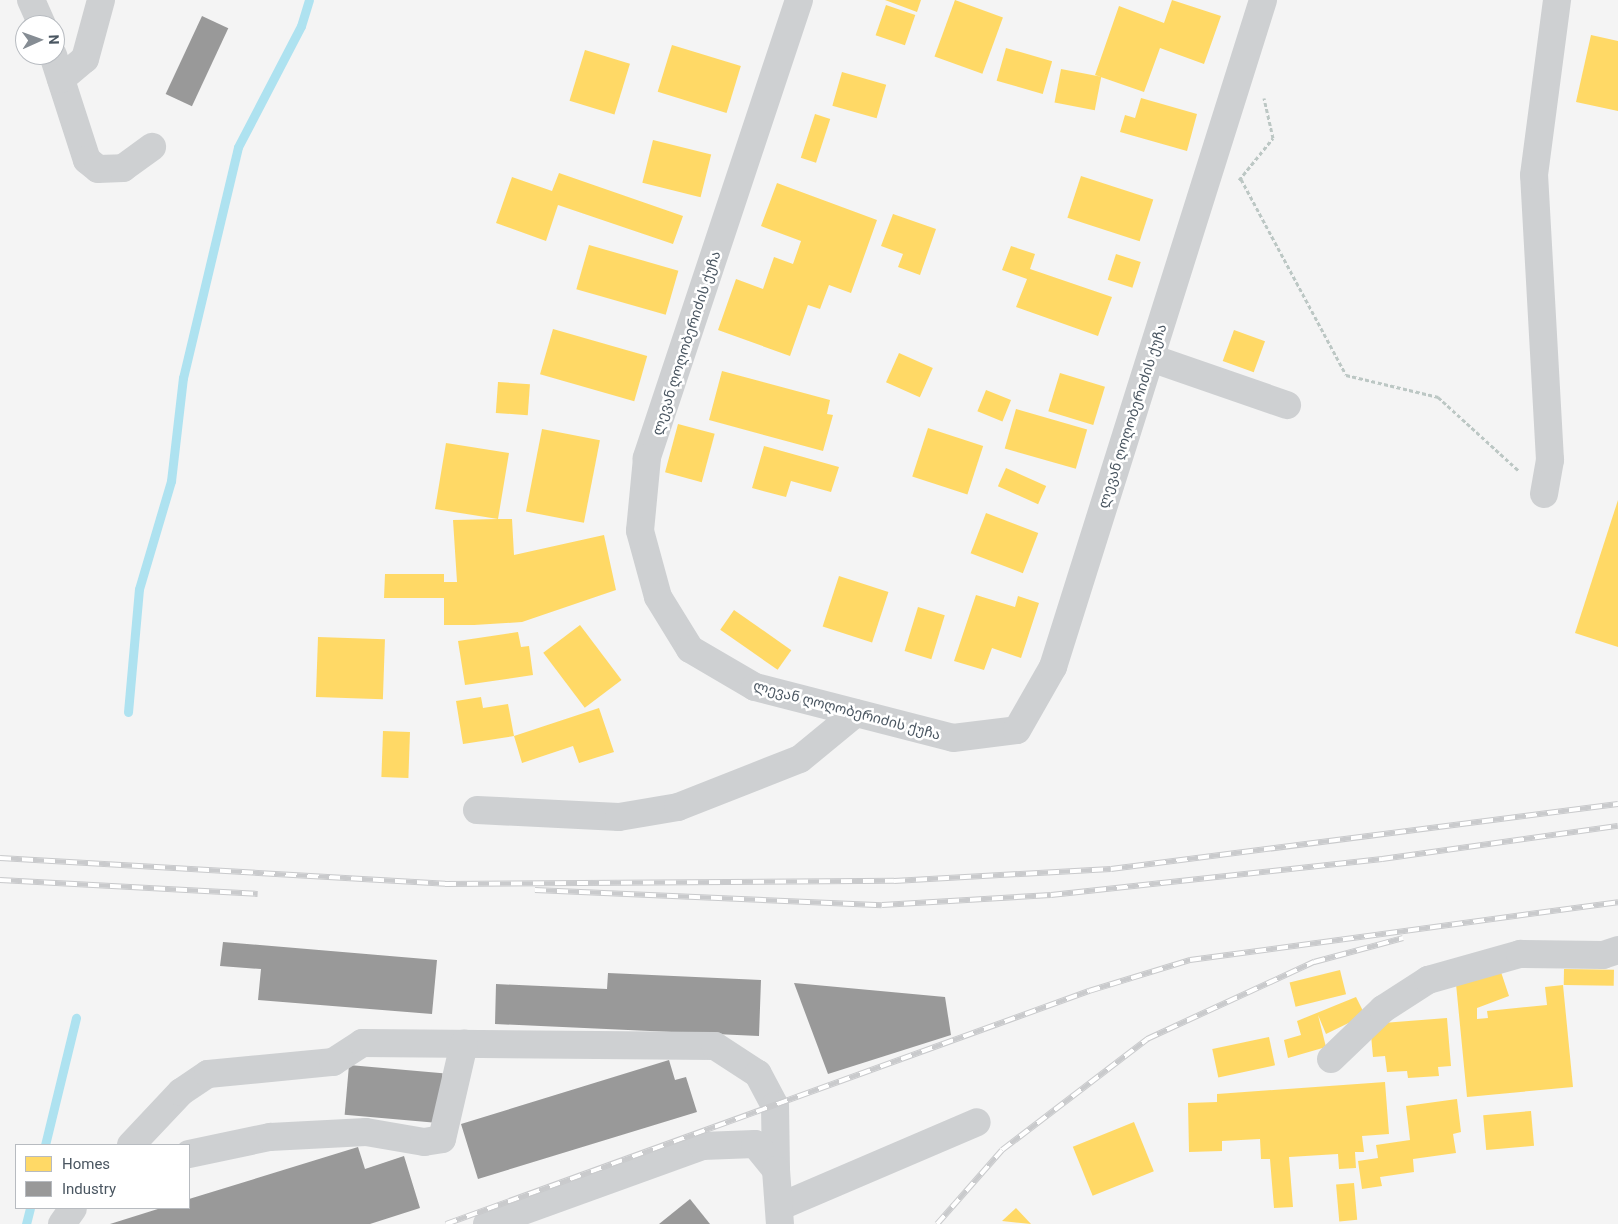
<!DOCTYPE html>
<html>
<head>
<meta charset="utf-8">
<style>
	body { margin:0 }
	#map { position:relative; width:1618px; height:1224px; overflow:hidden; background:#f4f4f4; font-family:Roboto,"Noto Sans Georgian",sans-serif }
	div>[style] { position:absolute }
	.homes>* { inset:0; background:#ffd966; transform-origin:0 0 }
	.industry>* { inset:0; background:#999; transform-origin:0 0 }
	.stream>* { height:9px; margin:-4.5px; padding:0 4.5px; transform-origin:4.5px; border-radius:4.5px; background:#aee2f0 }
	.path>* { height:3px; margin-top:-1.5px; transform-origin:0; background:repeating-linear-gradient(90deg,#bcc7c4 0 4px,transparent 0 6.5px) }
	.minor>* { height:28px; margin:-14px; padding:0 14px; transform-origin:14px; border-radius:14px; background:#ced0d2 }
	.rail>* { height:5.5px; margin-top:-2.75px; transform-origin:0; background:repeating-linear-gradient(90deg,#fff 0 11px,#c9cacc 0 22px); box-sizing:border-box; border-block:1px solid #c9cacc }
	span { translate:-50% -50%; white-space:nowrap; text-align:center; line-height:1.15; -webkit-text-stroke:5px #fff; paint-order:stroke }
	.street-label { font-size:14px; color:#4a5661 }
	.legend { position:absolute; left:15px; top:1144px; width:175px; height:65px; box-sizing:border-box; background:#fff; border:1px solid #b7bbc0; margin:0; padding:6px 9px; list-style:none; font-size:15px; color:#4a5661 }
	.legend li { display:flex; align-items:center; gap:10px; height:25px }
	.legend b { width:25px; border:1px solid #b7bbc0 }
	.north { position:absolute; left:15px; top:15px; width:50px; height:50px; box-sizing:border-box; background:#fff; border:1px solid #b7bbc0; border-radius:50%; rotate:88deg; font-size:14px; font-weight:700; line-height:20px; text-align:center; color:#4a5661 }
	.north::after { content:''; display:block; margin:auto; width:18px; height:22px; background:#868d94; clip-path:polygon(50% 0,100% 100%,50% 72%,0 100%) }
</style>
</head>
<body>
<div id="map">
	<div class="homes">
		<div style="clip-path:polygon(885px 0,921px 0,917px 12px)"></div>
		<div style="left:955px;top:0;width:51px;height:60px;rotate:20deg"></div>
		<div style="clip-path:polygon(1172px 0,1221px 16px,1204px 64px,1160px 48px,1144px 92px,1095px 75px,1119px 6px,1164px 23px)"></div>
		<div style="left:886px;top:5px;width:31px;height:32px;rotate:19deg"></div>
		<div style="clip-path:polygon(1591px 35px,1618px 41px,1618px 111px,1576px 102px)"></div>
		<div style="left:672px;top:45px;width:72px;height:49px;rotate:17deg"></div>
		<div style="left:1006px;top:48px;width:48px;height:34px;rotate:16deg"></div>
		<div style="left:585px;top:50px;width:47px;height:53px;rotate:17deg"></div>
		<div style="left:1061px;top:69px;width:41px;height:34px;rotate:11deg"></div>
		<div style="left:842px;top:72px;width:46px;height:35px;rotate:16deg"></div>
		<div style="clip-path:polygon(1141px 98px,1197px 114px,1187px 151px,1120px 132px,1125px 115px,1135px 118px)"></div>
		<div style="left:815px;top:114px;width:16px;height:46px;rotate:18deg"></div>
		<div style="left:653px;top:140px;width:60px;height:44px;rotate:14deg"></div>
		<div style="clip-path:polygon(559px 173px,683px 216px,673px 244px,558px 205px,546px 241px,496px 223px,512px 177px,552px 191px)"></div>
		<div style="left:1081px;top:176px;width:76px;height:44px;rotate:18deg"></div>
		<div style="clip-path:polygon(777px 183px,877px 220px,851px 293px,829px 285px,820px 309px,808px 305px,790px 356px,718px 330px,736px 279px,763px 289px,774px 257px,793px 264px,801px 241px,761px 226px)"></div>
		<div style="clip-path:polygon(893px 214px,936px 229px,920px 275px,898px 267px,903px 254px,881px 246px)"></div>
		<div style="left:589px;top:245px;width:93px;height:46px;rotate:16deg"></div>
		<div style="clip-path:polygon(1011px 246px,1035px 254px,1030px 269px,1112px 297px,1098px 336px,1016px 307px,1027px 279px,1002px 270px)"></div>
		<div style="left:1116px;top:254px;width:26px;height:27px;rotate:18deg"></div>
		<div style="left:553px;top:329px;width:98px;height:47px;rotate:16deg"></div>
		<div style="left:1234px;top:330px;width:33px;height:33px;rotate:20deg"></div>
		<div style="left:899px;top:353px;width:37px;height:32px;rotate:24deg"></div>
		<div style="clip-path:polygon(722px 371px,830px 400px,827px 414px,833px 415px,823px 451px,709px 420px)"></div>
		<div style="left:1060px;top:373px;width:47px;height:40px;rotate:17deg"></div>
		<div style="left:498px;top:382px;width:32px;height:31px;rotate:4deg"></div>
		<div style="left:986px;top:390px;width:27px;height:23px;rotate:22deg"></div>
		<div style="left:1016px;top:409px;width:74px;height:41px;rotate:16deg"></div>
		<div style="left:678px;top:424px;width:38px;height:50px;rotate:15deg"></div>
		<div style="left:928px;top:428px;width:58px;height:51px;rotate:18deg"></div>
		<div style="left:542px;top:429px;width:59px;height:84px;rotate:11deg"></div>
		<div style="clip-path:polygon(446px 443px,509px 453px,498px 519px,512px 519px,514px 555px,604px 535px,616px 590px,522px 622px,474px 625px,444px 625px,444px 598px,384px 598px,385px 574px,444px 574px,444px 582px,457px 582px,453px 520px,498px 519px,435px 509px)"></div>
		<div style="clip-path:polygon(764px 446px,839px 467px,831px 492px,791px 481px,786px 497px,752px 488px)"></div>
		<div style="left:1006px;top:468px;width:44px;height:20px;rotate:24deg"></div>
		<div style="clip-path:polygon(1618px 500px,1618px 647px,1575px 633px)"></div>
		<div style="left:986px;top:513px;width:56px;height:43px;rotate:21deg"></div>
		<div style="left:839px;top:576px;width:52px;height:53px;rotate:18deg"></div>
		<div style="clip-path:polygon(976px 595px,1015px 607px,1018px 596px,1039px 603px,1021px 658px,992px 648px,984px 670px,954px 661px)"></div>
		<div style="left:918px;top:607px;width:28px;height:46px;rotate:17deg"></div>
		<div style="left:734px;top:610px;width:70px;height:24px;rotate:35deg"></div>
		<div style="left:580px;top:625px;width:69px;height:46px;rotate:53deg"></div>
		<div style="clip-path:polygon(518px 632px,521px 647px,529px 646px,533px 675px,465px 685px,458px 641px)"></div>
		<div style="left:318px;top:637px;width:67px;height:60px;rotate:2deg"></div>
		<div style="clip-path:polygon(481px 697px,483px 708px,508px 704px,514px 736px,599px 708px,614px 752px,579px 763px,573px 746px,522px 763px,514px 736px,463px 744px,456px 701px)"></div>
		<div style="left:383px;top:731px;width:27px;height:46px;rotate:2deg"></div>
		<div style="clip-path:polygon(1500px 969px,1509px 996px,1477px 1008px,1477px 1019px,1488px 1018px,1487px 1011px,1547px 1005px,1545px 987px,1563px 985px,1573px 1087px,1467px 1097px,1456px 984px)"></div>
		<div style="left:1564px;top:969px;width:50px;height:16px;rotate:1deg"></div>
		<div style="left:1340px;top:970px;width:25px;height:52px;rotate:76deg"></div>
		<div style="clip-path:polygon(1356px 997px,1365px 1015px,1326px 1034px,1318px 1015px,1326px 1047px,1288px 1058px,1284px 1040px,1301px 1035px,1297px 1021px)"></div>
		<div style="clip-path:polygon(1447px 1018px,1451px 1066px,1438px 1067px,1439px 1076px,1408px 1078px,1407px 1071px,1387px 1072px,1385px 1056px,1373px 1057px,1370px 1024px)"></div>
		<div style="left:1269px;top:1037px;width:29px;height:58px;rotate:78deg"></div>
		<div style="clip-path:polygon(1385px 1082px,1389px 1134px,1362px 1136px,1364px 1152px,1355px 1152px,1356px 1168px,1339px 1169px,1338px 1154px,1289px 1157px,1293px 1207px,1274px 1208px,1270px 1159px,1261px 1159px,1260px 1139px,1222px 1141px,1222px 1151px,1189px 1152px,1188px 1103px,1217px 1102px,1217px 1094px)"></div>
		<div style="clip-path:polygon(1457px 1099px,1461px 1132px,1453px 1134px,1456px 1153px,1413px 1159px,1414px 1172px,1380px 1177px,1382px 1186px,1362px 1189px,1358px 1161px,1378px 1158px,1376px 1145px,1410px 1140px,1406px 1106px)"></div>
		<div style="left:1531px;top:1111px;width:35px;height:48px;rotate:85deg"></div>
		<div style="left:1134px;top:1122px;width:53px;height:66px;rotate:68deg"></div>
		<div style="left:1354px;top:1183px;width:37px;height:18px;rotate:85deg"></div>
		<div style="clip-path:polygon(1016px 1208px,1031px 1224px,1002px 1221px)"></div>
	</div>
	<div class="industry">
		<div style="left:202px;top:16px;width:29px;height:86px;rotate:25deg"></div>
		<div style="clip-path:polygon(223px 942px,437px 960px,432px 1014px,258px 1000px,261px 969px,220px 966px)"></div>
		<div style="clip-path:polygon(608px 973px,761px 980px,759px 1036px,495px 1024px,496px 984px,607px 989px)"></div>
		<div style="clip-path:polygon(794px 983px,945px 997px,951px 1035px,828px 1074px)"></div>
		<div style="clip-path:polygon(669px 1060px,675px 1080px,686px 1077px,697px 1112px,478px 1179px,461px 1124px)"></div>
		<div style="left:349px;top:1065px;width:94px;height:50px;rotate:5deg"></div>
		<div style="clip-path:polygon(358px 1147px,365px 1169px,404px 1156px,420px 1208px,370px 1224px,110px 1224px,161px 1208px,189px 1208px,189px 1199px)"></div>
		<div style="clip-path:polygon(690px 1199px,710px 1224px,659px 1224px)"></div>
	</div>
	<div class="stream">
		<div style="left:128px;top:712px;width:123px;rotate:-84.9deg"></div>
		<div style="left:139px;top:589px;width:113px;rotate:-73.5deg"></div>
		<div style="left:171px;top:481px;width:104px;rotate:-83.4deg"></div>
		<div style="left:183px;top:378px;width:237px;rotate:-76.6deg"></div>
		<div style="left:238px;top:147px;width:136px;rotate:-62.5deg"></div>
		<div style="left:301px;top:26px;width:27px;rotate:-73deg"></div>
		<div style="left:45px;top:1145px;width:131px;rotate:-76.3deg"></div>
		<div style="left:26px;top:1224px;width:16px;rotate:-76deg"></div>
	</div>
	<div class="path">
		<div style="left:1241px;top:179px;width:222px;rotate:61.8deg"></div>
		<div style="left:1346px;top:375px;width:95px;rotate:13.4deg"></div>
		<div style="left:1438px;top:397px;width:110px;rotate:42.4deg"></div>
		<div style="left:1239px;top:180px;width:54px;rotate:-51deg"></div>
		<div style="left:1273px;top:138px;width:41px;rotate:-102.7deg"></div>
	</div>
	<div class="minor">
		<div style="left:31px;top:0;width:27px;rotate:66deg"></div>
		<div style="left:799px;top:0;width:483px;rotate:108.4deg"></div>
		<div style="left:647px;top:458px;width:73px;rotate:95.5deg"></div>
		<div style="left:640px;top:531px;width:68px;rotate:74.7deg"></div>
		<div style="left:658px;top:597px;width:61px;rotate:58.4deg"></div>
		<div style="left:690px;top:649px;width:75px;rotate:30.3deg"></div>
		<div style="left:755px;top:687px;width:204px;rotate:14.4deg"></div>
		<div style="left:953px;top:738px;width:64px;rotate:-7.1deg"></div>
		<div style="left:1017px;top:730px;width:73px;rotate:-60.3deg"></div>
		<div style="left:1053px;top:667px;width:699px;rotate:-72.52deg"></div>
		<div style="left:53px;top:55px;width:110px;rotate:72.1deg"></div>
		<div style="left:87px;top:160px;width:14px;rotate:39deg"></div>
		<div style="left:98px;top:169px;width:25px;rotate:-2deg"></div>
		<div style="left:123px;top:168px;width:36px;rotate:-36deg"></div>
		<div style="left:61px;top:79px;width:31px;rotate:-40deg"></div>
		<div style="left:85px;top:59px;width:61px;rotate:-74.8deg"></div>
		<div style="left:1151px;top:358px;width:144px;rotate:19.1deg"></div>
		<div style="left:1544px;top:494px;width:35px;rotate:-80deg"></div>
		<div style="left:1550px;top:460px;width:285px;rotate:-93.2deg"></div>
		<div style="left:1534px;top:175px;width:177px;rotate:-82.5deg"></div>
		<div style="left:477px;top:810px;width:142px;rotate:2.8deg"></div>
		<div style="left:619px;top:817px;width:60px;rotate:-9.6deg"></div>
		<div style="left:678px;top:807px;width:131px;rotate:-21.5deg"></div>
		<div style="left:800px;top:759px;width:72px;rotate:-39.4deg"></div>
		<div style="left:1331px;top:1059px;width:72px;rotate:-43.9deg"></div>
		<div style="left:1383px;top:1009px;width:54px;rotate:-32.8deg"></div>
		<div style="left:1428px;top:980px;width:96px;rotate:-15.8deg"></div>
		<div style="left:1520px;top:954px;width:83px;rotate:0.7deg"></div>
		<div style="left:1603px;top:955px;width:16px;rotate:-18deg"></div>
		<div style="left:131px;top:1145px;width:73px;rotate:-46.7deg"></div>
		<div style="left:181px;top:1092px;width:32px;rotate:-34deg"></div>
		<div style="left:208px;top:1074px;width:126px;rotate:-5.5deg"></div>
		<div style="left:333px;top:1062px;width:35px;rotate:-33deg"></div>
		<div style="left:362px;top:1043px;width:353px;rotate:0.5deg"></div>
		<div style="left:715px;top:1046px;width:51px;rotate:33.1deg"></div>
		<div style="left:758px;top:1074px;width:36px;rotate:62deg"></div>
		<div style="left:775px;top:1106px;width:64px;rotate:89.1deg"></div>
		<div style="left:189px;top:1154px;width:83px;rotate:-11.9deg"></div>
		<div style="left:270px;top:1137px;width:96px;rotate:-3deg"></div>
		<div style="left:366px;top:1132px;width:59px;rotate:9.8deg"></div>
		<div style="left:424px;top:1142px;width:18px;rotate:-9deg"></div>
		<div style="left:442px;top:1139px;width:98px;rotate:-77deg"></div>
		<div style="left:779px;top:1207px;width:215px;rotate:-23.2deg"></div>
		<div style="left:62px;top:1224px;width:19px;rotate:-55deg"></div>
		<div style="left:487px;top:1224px;width:229px;rotate:-19.9deg"></div>
		<div style="left:702px;top:1146px;width:53px;rotate:-2.2deg"></div>
		<div style="left:755px;top:1144px;width:33px;rotate:51deg"></div>
		<div style="left:776px;top:1170px;width:54px;rotate:85.8deg"></div>
	</div>
	<div class="rail">
		<div style="left:0;top:858px;width:446px;rotate:3.3deg"></div>
		<div style="left:445px;top:884px;width:449px;rotate:-0.4deg"></div>
		<div style="left:894px;top:881px;width:217px;rotate:-3.2deg"></div>
		<div style="left:1111px;top:869px;width:511px;rotate:-7.31deg"></div>
		<div style="left:0;top:880px;width:258px;rotate:3.1deg"></div>
		<div style="left:535px;top:890px;width:347px;rotate:2.5deg"></div>
		<div style="left:882px;top:905px;width:169px;rotate:-3.4deg"></div>
		<div style="left:1051px;top:895px;width:333px;rotate:-6.2deg"></div>
		<div style="left:1382px;top:859px;width:238px;rotate:-8deg"></div>
		<div style="left:446px;top:1224px;width:684px;rotate:-19.92deg"></div>
		<div style="left:1089px;top:991px;width:106px;rotate:-17.1deg"></div>
		<div style="left:1190px;top:960px;width:432px;rotate:-7.7deg"></div>
		<div style="left:937px;top:1224px;width:98px;rotate:-48.7deg"></div>
		<div style="left:1002px;top:1150px;width:183px;rotate:-37.4deg"></div>
		<div style="left:1147px;top:1039px;width:184px;rotate:-24.8deg"></div>
		<div style="left:1314px;top:962px;width:92px;rotate:-15.1deg"></div>
	</div>
	<div class="street-label">
		<span style="left:686px;top:343px;rotate:-72deg">ლევან ღოღობერიძის ქუჩა</span>
		<span style="left:1132px;top:416px;rotate:-72deg">ლევან ღოღობერიძის ქუჩა</span>
		<span style="left:847px;top:710px;rotate:15deg">ლევან ღოღობერიძის ქუჩა</span>
	</div>
	<ul class="legend">
	<li><b style="height:14px;background:#ffd966"></b>Homes</li>
	<li><b style="height:14px;background:#999"></b>Industry</li>
	</ul>
	<div class="north">N</div>
</div>
</body>
</html>
